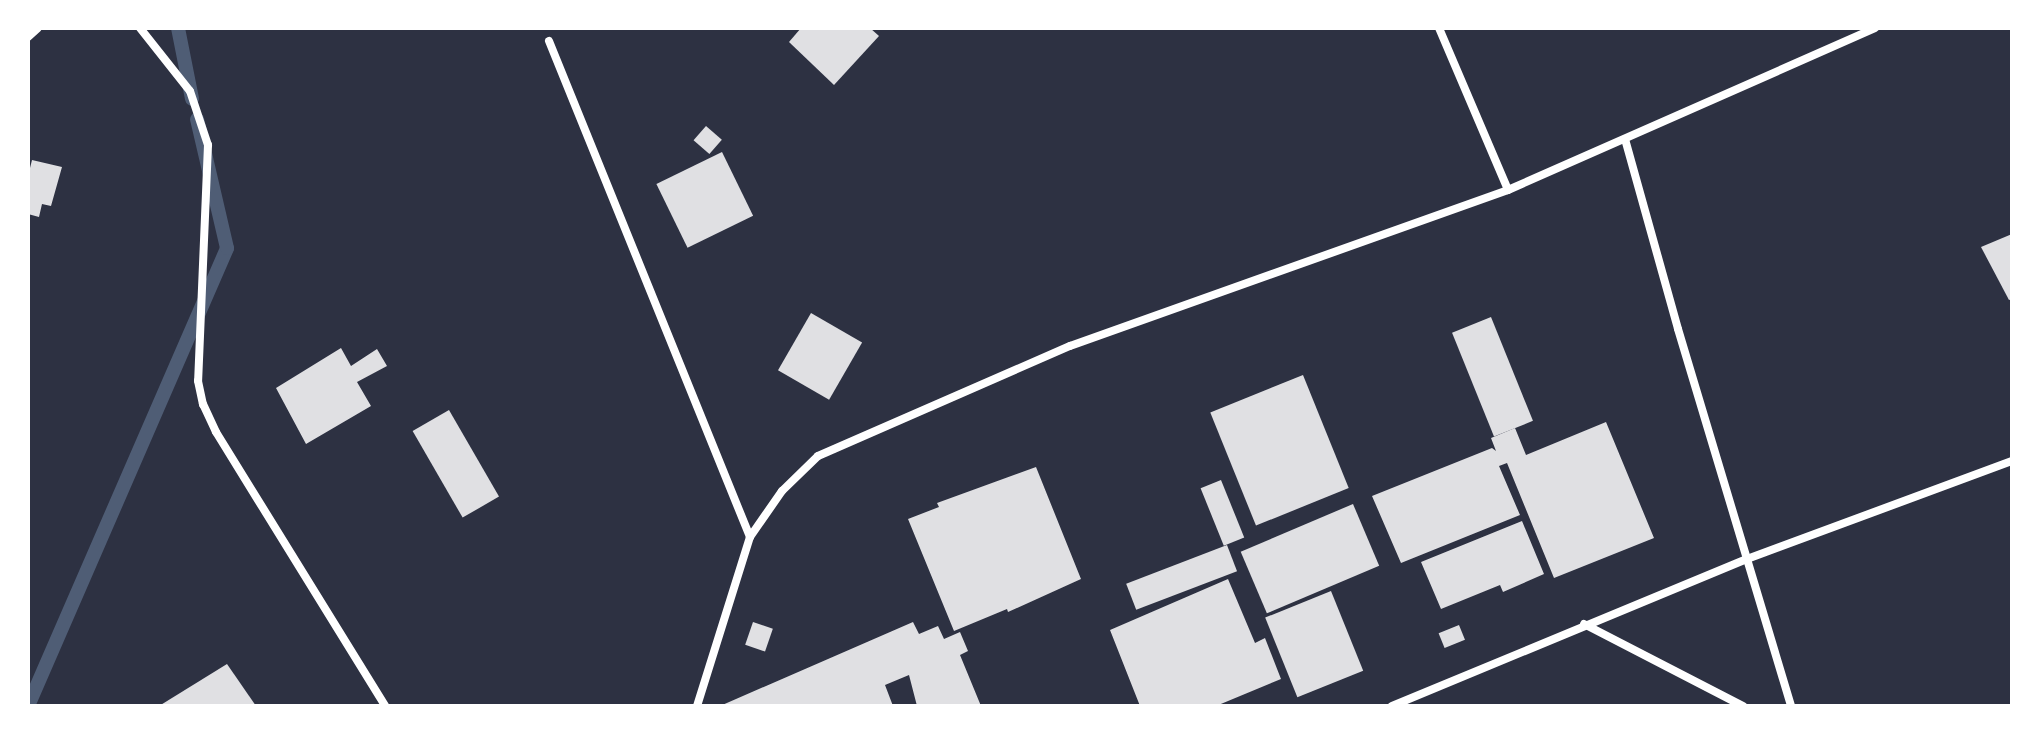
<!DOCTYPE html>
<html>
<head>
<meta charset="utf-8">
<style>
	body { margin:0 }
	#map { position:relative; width:2040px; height:734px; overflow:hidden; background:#2d3142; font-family:Raleway,sans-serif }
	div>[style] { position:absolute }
	.stream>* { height:14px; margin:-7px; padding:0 7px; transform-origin:7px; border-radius:7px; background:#4f5d75 }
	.building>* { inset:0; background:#e0e0e3; transform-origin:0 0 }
	.minor>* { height:8px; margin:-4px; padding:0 4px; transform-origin:4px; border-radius:4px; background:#fff }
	span { translate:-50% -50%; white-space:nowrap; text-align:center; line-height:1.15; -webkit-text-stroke:8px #fff; paint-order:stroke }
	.frame { position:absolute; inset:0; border:30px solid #fff; pointer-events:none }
</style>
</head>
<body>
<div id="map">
	<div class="stream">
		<div style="left:178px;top:28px;width:72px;rotate:78.8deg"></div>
		<div style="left:28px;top:706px;width:499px;rotate:-66.5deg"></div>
		<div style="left:227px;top:248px;width:132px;rotate:-103.1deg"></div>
	</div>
	<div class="building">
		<div style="clip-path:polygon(801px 28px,870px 28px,879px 36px,834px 85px,789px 42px)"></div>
		<div style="left:706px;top:126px;width:21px;height:19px;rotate:41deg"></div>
		<div style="left:722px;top:152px;width:71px;height:73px;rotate:64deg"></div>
		<div style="clip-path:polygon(32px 160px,62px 167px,51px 206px,42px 204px,39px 217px,28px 214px,28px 176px)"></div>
		<div style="clip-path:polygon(2012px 234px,2012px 299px,2009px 300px,1981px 247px)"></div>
		<div style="left:811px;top:313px;width:59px;height:66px;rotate:30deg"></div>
		<div style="left:1491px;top:317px;width:112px;height:42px;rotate:68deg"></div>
		<div style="clip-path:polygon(341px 348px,351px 366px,377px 349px,387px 366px,357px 382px,371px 406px,306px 444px,276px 388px)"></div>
		<div style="left:1303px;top:375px;width:122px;height:100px;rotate:68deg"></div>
		<div style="left:449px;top:410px;width:100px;height:42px;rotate:60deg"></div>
		<div style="clip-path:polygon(1606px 422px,1654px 538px,1554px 578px,1507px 463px,1499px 466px,1520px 515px,1401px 563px,1372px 496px,1492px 448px,1496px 451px,1491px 438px,1515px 428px,1526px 455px)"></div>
		<div style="clip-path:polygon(1036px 467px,1081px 579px,1008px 612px,1007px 609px,954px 631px,908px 519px,939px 507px,937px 503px)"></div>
		<div style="left:1221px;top:480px;width:62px;height:22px;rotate:68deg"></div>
		<div style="left:1353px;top:504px;width:67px;height:122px;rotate:67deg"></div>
		<div style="clip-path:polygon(1522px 521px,1544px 574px,1503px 592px,1500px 585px,1441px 609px,1421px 562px)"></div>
		<div style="left:1227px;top:545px;width:28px;height:108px;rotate:69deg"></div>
		<div style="clip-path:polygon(1228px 579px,1255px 643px,1265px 638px,1281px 679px,1216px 706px,1140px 706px,1110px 630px)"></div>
		<div style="left:1331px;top:591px;width:86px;height:71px;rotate:68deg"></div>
		<div style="left:753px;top:622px;width:21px;height:24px;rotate:19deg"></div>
		<div style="clip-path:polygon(913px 622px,919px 634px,938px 626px,944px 639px,960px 632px,968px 651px,960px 655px,981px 706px,917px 706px,909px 675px,885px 685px,893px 706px,720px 706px)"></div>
		<div style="left:1459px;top:625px;width:16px;height:22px;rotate:68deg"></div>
		<div style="clip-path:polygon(227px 664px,256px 706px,159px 706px)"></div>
	</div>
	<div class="minor">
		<div style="left:140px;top:28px;width:80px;rotate:51.6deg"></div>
		<div style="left:190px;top:91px;width:57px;rotate:71.6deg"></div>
		<div style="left:208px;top:145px;width:236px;rotate:92.4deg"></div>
		<div style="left:198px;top:381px;width:24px;rotate:78deg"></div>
		<div style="left:203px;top:404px;width:31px;rotate:65deg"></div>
		<div style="left:216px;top:432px;width:322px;rotate:58.3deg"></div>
		<div style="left:1439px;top:28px;width:176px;rotate:66.9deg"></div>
		<div style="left:28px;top:37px;width:13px;rotate:-42deg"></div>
		<div style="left:549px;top:41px;width:535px;rotate:67.94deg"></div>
		<div style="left:1625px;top:139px;width:197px;rotate:74.4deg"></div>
		<div style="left:1678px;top:329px;width:394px;rotate:73.3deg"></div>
		<div style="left:1584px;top:624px;width:179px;rotate:27.3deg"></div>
		<div style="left:697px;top:706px;width:177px;rotate:-72.6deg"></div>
		<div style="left:750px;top:537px;width:56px;rotate:-55.2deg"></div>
		<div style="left:782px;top:491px;width:50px;rotate:-44.2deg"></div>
		<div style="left:818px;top:456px;width:275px;rotate:-23.6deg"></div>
		<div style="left:1070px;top:346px;width:465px;rotate:-19.6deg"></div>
		<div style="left:1508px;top:190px;width:401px;rotate:-23.8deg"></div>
		<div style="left:1392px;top:706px;width:384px;rotate:-22.5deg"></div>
		<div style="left:1747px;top:559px;width:283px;rotate:-20.3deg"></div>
	</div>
	<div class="frame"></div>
</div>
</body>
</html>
